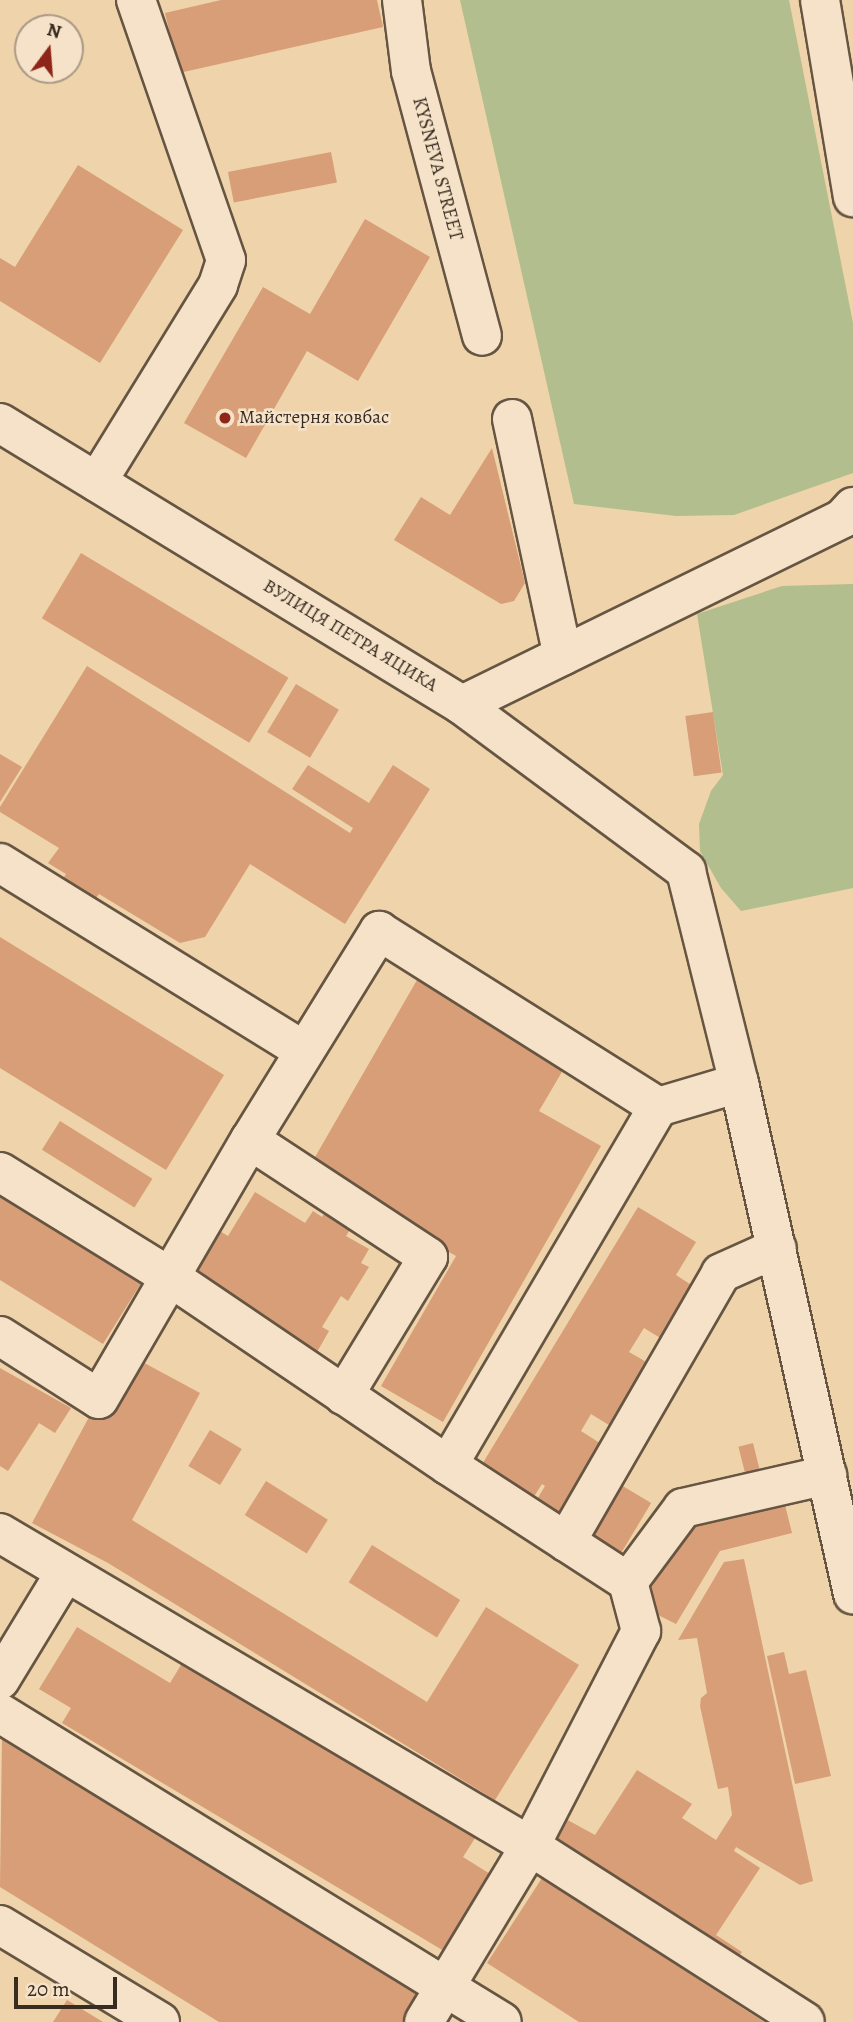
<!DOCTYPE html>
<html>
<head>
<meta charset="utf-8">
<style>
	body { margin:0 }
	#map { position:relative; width:853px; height:2022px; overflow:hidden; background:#efd3aa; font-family:Alegreya,serif }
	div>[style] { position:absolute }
	.green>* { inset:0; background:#b2be8d }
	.building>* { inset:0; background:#d79e78; transform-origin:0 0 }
	.roads { filter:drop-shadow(2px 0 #665542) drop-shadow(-2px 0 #665542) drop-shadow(0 2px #665542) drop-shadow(0 -2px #665542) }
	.minor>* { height:38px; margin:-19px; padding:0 19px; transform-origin:19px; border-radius:19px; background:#f5e2c8 }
	.dots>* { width:19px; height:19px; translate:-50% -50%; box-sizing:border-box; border:4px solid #f5e2c8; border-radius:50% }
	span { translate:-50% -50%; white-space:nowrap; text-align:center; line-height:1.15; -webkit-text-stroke:5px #f5e2c8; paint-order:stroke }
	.street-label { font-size:19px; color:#382b20 }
	.poi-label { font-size:19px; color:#382b20 }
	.left { translate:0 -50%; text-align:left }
	.north { position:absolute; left:14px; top:14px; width:70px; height:70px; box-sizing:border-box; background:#f5e2c8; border:2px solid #a99985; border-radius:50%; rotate:16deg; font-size:19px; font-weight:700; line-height:28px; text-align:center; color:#382b20 }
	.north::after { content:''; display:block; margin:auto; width:24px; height:32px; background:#8f2418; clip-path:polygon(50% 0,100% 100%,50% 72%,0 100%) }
	.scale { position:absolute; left:14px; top:1977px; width:103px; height:32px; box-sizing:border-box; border:4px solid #382b20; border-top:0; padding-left:9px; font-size:21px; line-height:24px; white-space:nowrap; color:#382b20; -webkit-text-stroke:5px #f5e2c8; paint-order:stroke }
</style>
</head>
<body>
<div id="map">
	<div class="green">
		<div style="clip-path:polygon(460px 0,789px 0,853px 323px,853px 473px,734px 515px,676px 516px,574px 504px)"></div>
		<div style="clip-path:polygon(853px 584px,853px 888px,741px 911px,721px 888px,700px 851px,699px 824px,711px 791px,723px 775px,697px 614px,782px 586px)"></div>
	</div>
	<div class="building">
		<div style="clip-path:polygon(221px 0,377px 0,383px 27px,179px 73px,165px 13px)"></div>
		<div style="left:331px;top:152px;width:31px;height:105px;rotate:79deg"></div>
		<div style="clip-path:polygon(78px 165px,183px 230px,100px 363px,0 301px,0 258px,15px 267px)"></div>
		<div style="clip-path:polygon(365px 219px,430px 257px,358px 381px,307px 351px,246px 458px,184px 423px,263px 287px,310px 314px)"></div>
		<div style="clip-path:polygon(492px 448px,525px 583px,514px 601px,501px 604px,394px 540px,421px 497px,450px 515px)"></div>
		<div style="left:81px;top:553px;width:242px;height:76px;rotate:31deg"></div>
		<div style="clip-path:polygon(87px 666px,350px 833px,353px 828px,292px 789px,308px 765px,369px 803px,393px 765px,430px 789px,345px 924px,250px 864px,205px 937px,180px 943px,99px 894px,90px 906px,59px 885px,66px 874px,48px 863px,59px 848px,0 812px,0 807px)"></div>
		<div style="left:296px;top:684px;width:50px;height:56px;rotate:31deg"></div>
		<div style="left:713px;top:712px;width:61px;height:28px;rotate:82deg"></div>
		<div style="clip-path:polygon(0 754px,22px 767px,0 802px)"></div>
		<div style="clip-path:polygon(0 937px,224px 1075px,166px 1170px,0 1068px)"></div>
		<div style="clip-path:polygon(417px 980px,566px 1065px,539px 1111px,601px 1146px,443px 1422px,381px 1386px,456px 1256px,307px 1171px)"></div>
		<div style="left:60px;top:1121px;width:109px;height:34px;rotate:32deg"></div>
		<div style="clip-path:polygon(0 1187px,145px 1277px,103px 1344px,0 1280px)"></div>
		<div style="clip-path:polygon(255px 1192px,305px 1223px,313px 1211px,322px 1217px,330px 1205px,356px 1220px,346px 1236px,369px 1249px,361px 1263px,369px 1267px,348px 1301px,341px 1296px,322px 1327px,329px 1331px,317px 1352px,199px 1280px,203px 1273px,194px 1268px,218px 1230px,228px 1236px)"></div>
		<div style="clip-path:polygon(638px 1207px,696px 1242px,676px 1275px,702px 1292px,670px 1344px,644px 1328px,629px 1352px,655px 1367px,617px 1430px,591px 1414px,581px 1431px,606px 1447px,558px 1521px,533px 1506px,545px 1486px,542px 1484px,530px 1503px,478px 1471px)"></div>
		<div style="clip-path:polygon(124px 1352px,200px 1393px,132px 1520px,427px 1702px,486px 1607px,579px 1665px,495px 1800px,108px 1563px,32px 1523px)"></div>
		<div style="clip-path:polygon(0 1368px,71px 1408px,55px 1433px,39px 1423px,8px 1471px,0 1466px)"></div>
		<div style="left:210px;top:1430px;width:37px;height:42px;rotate:31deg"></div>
		<div style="left:753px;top:1443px;width:32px;height:15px;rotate:76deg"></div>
		<div style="left:266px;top:1481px;width:73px;height:40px;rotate:32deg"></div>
		<div style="left:616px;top:1482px;width:41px;height:65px;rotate:31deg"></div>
		<div style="clip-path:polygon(783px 1497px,792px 1533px,720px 1551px,676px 1624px,640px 1606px,695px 1516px)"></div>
		<div style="left:372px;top:1545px;width:104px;height:44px;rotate:32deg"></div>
		<div style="clip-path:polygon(744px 1559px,813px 1881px,800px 1885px,736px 1847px,734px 1851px,760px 1868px,716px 1935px,742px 1952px,733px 1964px,543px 1851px,564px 1818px,595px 1835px,637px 1770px,692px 1804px,682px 1818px,716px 1840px,732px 1815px,728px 1787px,718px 1789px,700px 1706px,701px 1698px,707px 1693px,697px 1638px,678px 1640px,724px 1562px)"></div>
		<div style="clip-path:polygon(77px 1627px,170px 1683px,184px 1660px,477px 1835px,463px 1857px,495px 1877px,449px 1954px,62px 1723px,71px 1708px,39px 1689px)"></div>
		<div style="clip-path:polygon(784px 1652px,789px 1674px,806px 1670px,831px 1776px,795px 1784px,767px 1656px)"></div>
		<div style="clip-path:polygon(2px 1736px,421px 1995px,404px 2022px,219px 2022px,0 1887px)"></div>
		<div style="clip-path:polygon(542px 1878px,764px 2022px,579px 2022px,487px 1963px)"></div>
		<div style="clip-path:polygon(67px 2000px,103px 2022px,53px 2022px)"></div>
	</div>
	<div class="roads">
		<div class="minor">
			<div style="left:402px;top:0;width:72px;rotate:82.8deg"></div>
			<div style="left:411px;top:71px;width:274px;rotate:75deg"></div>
			<div style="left:820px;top:0;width:200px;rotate:80.5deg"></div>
			<div style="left:512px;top:419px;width:242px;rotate:77.9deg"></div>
			<div style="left:0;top:423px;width:541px;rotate:31.4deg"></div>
			<div style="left:462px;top:705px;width:279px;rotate:36.5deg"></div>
			<div style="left:686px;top:871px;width:219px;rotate:76deg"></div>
			<div style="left:739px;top:1083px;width:524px;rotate:77.42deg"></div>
			<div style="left:97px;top:482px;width:231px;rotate:-58.4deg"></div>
			<div style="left:218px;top:285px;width:26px;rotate:-72deg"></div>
			<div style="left:226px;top:260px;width:275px;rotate:-109.1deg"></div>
			<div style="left:462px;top:705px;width:424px;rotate:-26.1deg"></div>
			<div style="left:843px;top:518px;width:15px;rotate:-48deg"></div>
			<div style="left:0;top:863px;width:357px;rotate:31.7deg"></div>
			<div style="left:250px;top:1140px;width:213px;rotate:33.3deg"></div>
			<div style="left:428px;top:1257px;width:162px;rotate:121.3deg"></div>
			<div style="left:0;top:1172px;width:200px;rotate:31.7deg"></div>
			<div style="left:170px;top:1277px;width:336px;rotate:34.1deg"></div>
			<div style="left:448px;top:1465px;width:215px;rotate:33deg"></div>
			<div style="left:628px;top:1582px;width:51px;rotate:75.1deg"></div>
			<div style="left:641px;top:1631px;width:242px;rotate:117.3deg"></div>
			<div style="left:530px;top:1846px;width:205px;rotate:121.1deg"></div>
			<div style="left:0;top:1336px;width:117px;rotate:32.5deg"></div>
			<div style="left:99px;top:1399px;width:300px;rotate:-59.8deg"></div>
			<div style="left:250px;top:1140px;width:246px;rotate:-58.3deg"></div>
			<div style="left:379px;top:931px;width:330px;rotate:32.2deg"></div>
			<div style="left:658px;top:1107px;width:84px;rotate:-16.5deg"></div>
			<div style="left:448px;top:1465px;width:415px;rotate:-59.6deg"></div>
			<div style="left:0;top:1533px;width:616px;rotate:30.56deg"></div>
			<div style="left:530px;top:1846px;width:326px;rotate:32.6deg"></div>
			<div style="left:566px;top:1542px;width:310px;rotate:-60deg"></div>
			<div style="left:721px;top:1273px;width:61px;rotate:-24.1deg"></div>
			<div style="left:628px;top:1582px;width:92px;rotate:-53.4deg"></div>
			<div style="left:683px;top:1508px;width:148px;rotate:-12.9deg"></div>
			<div style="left:0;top:1680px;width:125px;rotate:-58.7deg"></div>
			<div style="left:0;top:1713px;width:589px;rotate:31.61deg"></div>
			<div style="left:0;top:1925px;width:187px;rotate:31.2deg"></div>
		</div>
	</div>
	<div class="dots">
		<div style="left:225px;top:418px;background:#8f2418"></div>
	</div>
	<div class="street-label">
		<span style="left:437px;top:169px;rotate:75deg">KYSNEVA STREET</span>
		<span style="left:350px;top:636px;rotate:31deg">ВУЛИЦЯ ПЕТРА ЯЦИКА</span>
	</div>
	<div class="poi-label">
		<span class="left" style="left:239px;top:418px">Майстерня ковбас</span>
	</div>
	<div class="north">N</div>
	<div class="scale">20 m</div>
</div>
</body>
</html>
